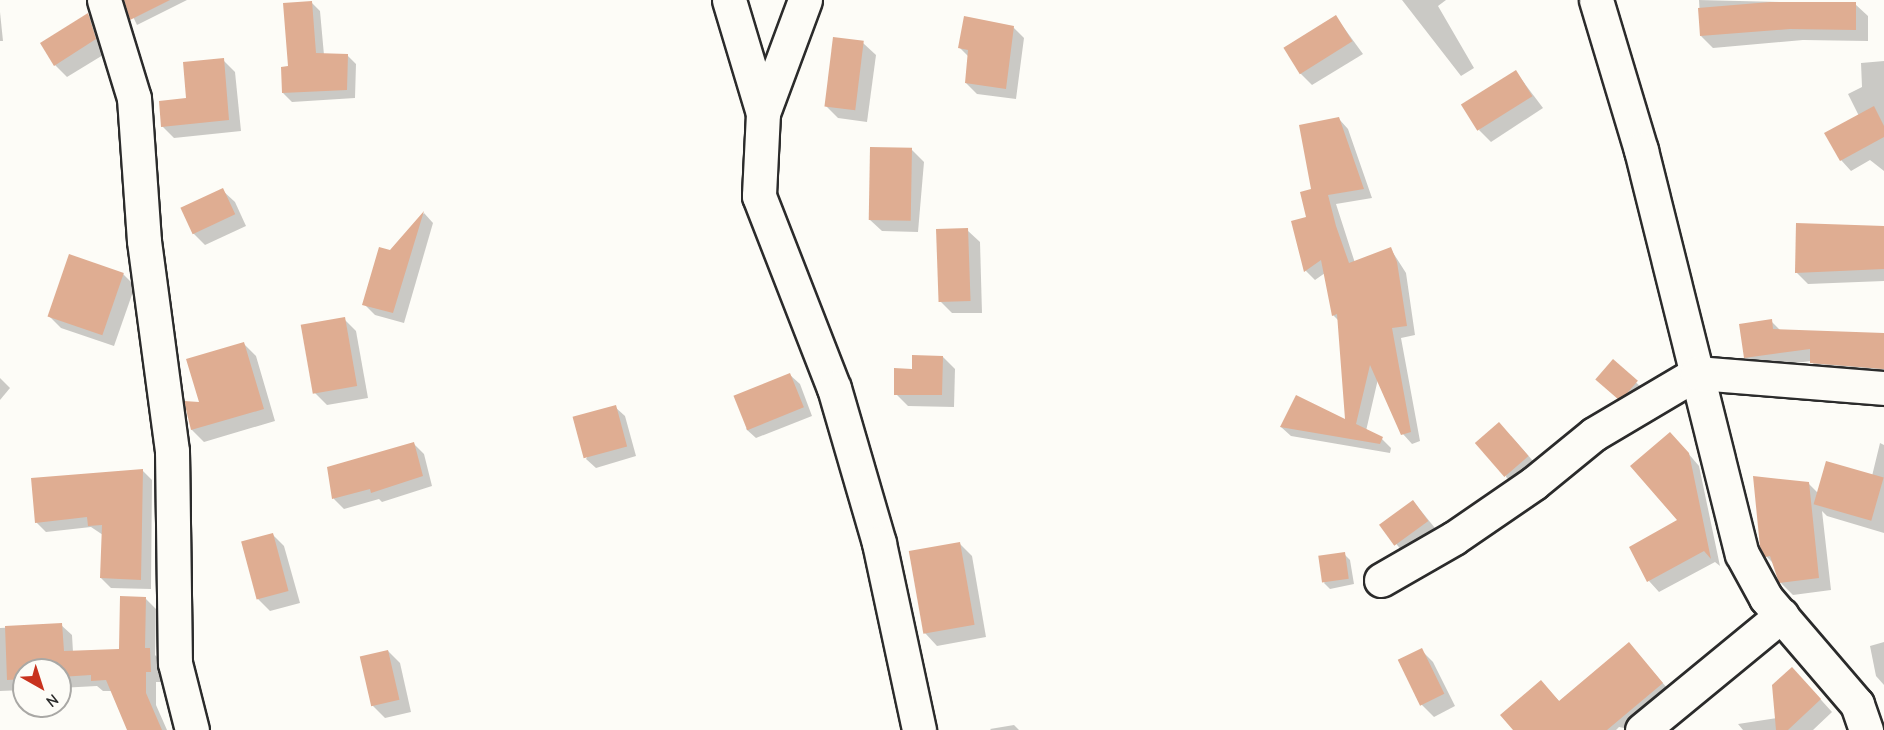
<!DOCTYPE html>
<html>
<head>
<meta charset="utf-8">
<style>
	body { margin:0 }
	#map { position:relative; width:1884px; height:730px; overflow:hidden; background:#fdfcf7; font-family:"Comic Neue",sans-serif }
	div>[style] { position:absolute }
	.shadow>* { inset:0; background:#0003; transform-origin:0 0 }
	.building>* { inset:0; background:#dfad92; transform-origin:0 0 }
	.roads { filter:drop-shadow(2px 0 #2b2b2b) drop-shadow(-2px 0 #2b2b2b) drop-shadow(0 2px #2b2b2b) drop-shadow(0 -2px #2b2b2b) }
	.street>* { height:33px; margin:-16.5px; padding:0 16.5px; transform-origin:16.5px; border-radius:16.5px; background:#fdfcf7 }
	span { translate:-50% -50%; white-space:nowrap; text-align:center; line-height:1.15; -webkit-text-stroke:6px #fdfcf7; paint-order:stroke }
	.north { position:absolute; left:12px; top:658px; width:60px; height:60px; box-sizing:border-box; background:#fdfcf7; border:2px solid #a9a8a5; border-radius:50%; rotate:141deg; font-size:16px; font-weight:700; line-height:24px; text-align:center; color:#2b2b2b }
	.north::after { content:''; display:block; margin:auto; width:21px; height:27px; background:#c8321e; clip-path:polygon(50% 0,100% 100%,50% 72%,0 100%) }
</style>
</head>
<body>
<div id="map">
	<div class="shadow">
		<div style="clip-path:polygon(125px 0,187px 0,137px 25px)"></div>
		<div style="clip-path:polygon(1402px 0,1446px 0,1438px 6px,1474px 68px,1461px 76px)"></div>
		<div style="clip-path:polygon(1699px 0,1855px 4px,1868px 16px,1868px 41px,1803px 40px,1713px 48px,1701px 36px)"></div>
		<div style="clip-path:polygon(311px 2px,320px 11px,324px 55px,347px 55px,356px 64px,355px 98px,292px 102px,283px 93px)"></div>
		<div style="clip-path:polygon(0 12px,3px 41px,0 41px)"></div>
		<div style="clip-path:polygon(88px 15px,100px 27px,108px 52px,67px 77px,55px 65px)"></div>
		<div style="clip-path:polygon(1336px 17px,1363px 54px,1312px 85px,1300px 73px)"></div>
		<div style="clip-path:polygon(1013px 27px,1024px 38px,1016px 99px,977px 94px,966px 83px,969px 57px,959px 47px)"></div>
		<div style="clip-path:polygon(863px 43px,876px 55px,867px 122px,838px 118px,826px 106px)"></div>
		<div style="clip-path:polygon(223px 60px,235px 72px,241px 131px,174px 138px,162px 126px)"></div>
		<div style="clip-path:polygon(1884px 61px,1884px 171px,1870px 160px,1851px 171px,1841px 160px,1859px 116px,1848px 94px,1862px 87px,1861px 63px)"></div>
		<div style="clip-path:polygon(1516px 72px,1543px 108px,1491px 142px,1479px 130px)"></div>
		<div style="clip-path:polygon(1339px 119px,1348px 129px,1372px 198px,1336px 204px,1355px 263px,1390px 248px,1406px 273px,1415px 335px,1401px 338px,1420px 441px,1412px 444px,1403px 434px,1378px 379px,1366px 431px,1382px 439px,1391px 448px,1390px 453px,1291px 436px,1281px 427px,1347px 421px,1339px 321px,1333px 315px,1325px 273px,1315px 280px,1306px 271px,1293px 222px,1308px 218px,1313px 190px)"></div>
		<div style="clip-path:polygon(912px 150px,924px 162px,918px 232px,882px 231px,869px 219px)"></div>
		<div style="clip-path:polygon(222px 190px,235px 202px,246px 226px,205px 245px,193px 233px)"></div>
		<div style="clip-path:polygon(424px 213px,433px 223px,404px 323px,375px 315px,364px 304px,390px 251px)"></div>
		<div style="clip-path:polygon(1884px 228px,1884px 281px,1808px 284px,1796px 272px)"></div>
		<div style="clip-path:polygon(967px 230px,980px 242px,982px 313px,952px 313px,940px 301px)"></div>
		<div style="clip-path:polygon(123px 274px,135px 286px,114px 346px,61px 328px,49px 316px)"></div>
		<div style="clip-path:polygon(344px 319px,356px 331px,368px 398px,327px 405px,315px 393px)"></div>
		<div style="clip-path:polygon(1771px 321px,1781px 331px,1884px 343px,1884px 379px,1822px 373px,1811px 361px,1756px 368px,1745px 357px)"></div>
		<div style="clip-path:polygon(244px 344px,256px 356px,275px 421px,204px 442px,192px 430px,186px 403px,201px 403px)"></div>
		<div style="clip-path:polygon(943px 357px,955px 369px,954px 407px,908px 406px,896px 394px,913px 370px)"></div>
		<div style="clip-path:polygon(1613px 361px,1642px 388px,1624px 404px,1603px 385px)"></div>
		<div style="clip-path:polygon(790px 375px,800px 384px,812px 416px,756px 438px,746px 429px)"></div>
		<div style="clip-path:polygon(0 378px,10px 388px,0 400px)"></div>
		<div style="clip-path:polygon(615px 407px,625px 416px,636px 456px,596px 468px,586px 459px)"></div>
		<div style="clip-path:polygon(1511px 436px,1540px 469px,1518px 489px,1506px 477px)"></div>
		<div style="clip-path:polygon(1880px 443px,1884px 445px,1884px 533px,1827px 516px,1822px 511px,1831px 590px,1793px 595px,1781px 583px,1774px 564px,1766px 556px,1808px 483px,1818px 493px,1872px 476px)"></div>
		<div style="clip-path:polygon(414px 444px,424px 454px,432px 486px,382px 502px,379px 499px,344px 509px,334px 499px,328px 468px)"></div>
		<div style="clip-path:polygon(1681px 445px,1699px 466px,1720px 566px,1715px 562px,1659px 592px,1649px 581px,1679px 521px)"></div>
		<div style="clip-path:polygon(142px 470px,152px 480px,151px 589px,111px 588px,101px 578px,103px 535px,91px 527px,46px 532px,36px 522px)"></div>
		<div style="left:1413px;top:501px;width:41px;height:40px;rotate:51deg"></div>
		<div style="clip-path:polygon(272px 534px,284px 546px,300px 603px,270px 611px,258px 599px)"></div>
		<div style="clip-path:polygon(960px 544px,972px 556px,986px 637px,937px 646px,925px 633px)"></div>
		<div style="clip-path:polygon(1344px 554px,1350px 560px,1354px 584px,1330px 589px,1324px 583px)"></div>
		<div style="clip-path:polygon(146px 599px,156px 609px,155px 655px,160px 660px,161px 682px,156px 682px,156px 705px,167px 730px,128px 730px,112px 691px,103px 691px,97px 686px,60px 688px,60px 670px,24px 670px,24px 690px,0 691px,0 628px,61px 625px,72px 635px,73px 652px,121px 651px)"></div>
		<div style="clip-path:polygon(1884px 642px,1884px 685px,1876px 676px,1870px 646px)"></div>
		<div style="clip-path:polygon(1629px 644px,1674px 696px,1634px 730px,1619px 727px,1616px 730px,1515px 730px,1541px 682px,1560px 702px)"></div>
		<div style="clip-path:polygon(1421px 650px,1433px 662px,1455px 706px,1434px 717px,1422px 705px)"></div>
		<div style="clip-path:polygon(388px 651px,400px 663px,411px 712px,385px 718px,373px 706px)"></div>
		<div style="clip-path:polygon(1804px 681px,1832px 712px,1813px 730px,1743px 730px,1738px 724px,1777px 718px)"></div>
		<div style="clip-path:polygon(1014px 725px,1019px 730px,991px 730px,990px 729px)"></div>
	</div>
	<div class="building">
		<div style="clip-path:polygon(124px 0,170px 0,130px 20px)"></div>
		<div style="clip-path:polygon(312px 1px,316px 53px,348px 54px,347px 90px,282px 93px,281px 67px,288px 66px,283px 3px)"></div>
		<div style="clip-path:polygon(1770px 2px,1856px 2px,1856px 30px,1790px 29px,1700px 36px,1698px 8px)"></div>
		<div style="clip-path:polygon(88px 13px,96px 39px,54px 66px,40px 43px)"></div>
		<div style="left:1336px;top:15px;width:31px;height:62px;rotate:58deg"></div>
		<div style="clip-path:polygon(964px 16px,1014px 26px,1006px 89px,965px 83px,968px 50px,958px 48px)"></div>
		<div style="left:833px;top:37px;width:31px;height:70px;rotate:7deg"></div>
		<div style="clip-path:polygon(224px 58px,229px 120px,161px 127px,159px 101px,186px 98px,183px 62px)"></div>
		<div style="left:1516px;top:70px;width:31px;height:65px;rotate:58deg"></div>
		<div style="clip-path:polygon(1874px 106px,1884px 126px,1884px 137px,1840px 161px,1824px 133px)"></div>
		<div style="clip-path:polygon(1339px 117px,1364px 189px,1328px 195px,1336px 226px,1349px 263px,1391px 247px,1397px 262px,1407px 326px,1392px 328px,1411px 432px,1401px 435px,1370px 365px,1356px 424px,1383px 437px,1380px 444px,1280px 427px,1296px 395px,1345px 419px,1337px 314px,1332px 316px,1321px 260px,1304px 272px,1291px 221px,1306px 217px,1300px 192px,1311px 189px,1299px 125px)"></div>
		<div style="left:870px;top:147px;width:42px;height:73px;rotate:1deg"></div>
		<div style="left:223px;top:188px;width:29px;height:47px;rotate:65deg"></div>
		<div style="clip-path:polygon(424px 211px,393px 313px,362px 305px,379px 247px,390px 250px)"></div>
		<div style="clip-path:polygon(1796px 223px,1884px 226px,1884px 269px,1795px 273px)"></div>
		<div style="left:968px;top:228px;width:73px;height:32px;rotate:88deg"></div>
		<div style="left:69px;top:254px;width:58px;height:66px;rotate:19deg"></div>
		<div style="left:345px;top:317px;width:70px;height:45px;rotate:80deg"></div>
		<div style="clip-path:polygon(1772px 319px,1773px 329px,1884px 333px,1884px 369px,1810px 363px,1810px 349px,1744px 358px,1739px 324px)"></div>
		<div style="clip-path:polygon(244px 342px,264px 409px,191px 430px,184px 401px,199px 402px,186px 359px)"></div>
		<div style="clip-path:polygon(912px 355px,943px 356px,942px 395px,894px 395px,894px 368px,912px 369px)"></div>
		<div style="left:1613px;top:359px;width:33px;height:27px;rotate:41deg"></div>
		<div style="left:790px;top:373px;width:37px;height:61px;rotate:68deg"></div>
		<div style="left:616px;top:405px;width:43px;height:45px;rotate:75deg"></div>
		<div style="left:1499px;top:422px;width:45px;height:32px;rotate:49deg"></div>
		<div style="clip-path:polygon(1670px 432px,1689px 453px,1711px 559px,1704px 551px,1647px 582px,1629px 547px,1677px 520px,1630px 466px)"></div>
		<div style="clip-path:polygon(414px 442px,423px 476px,371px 493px,370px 489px,332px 499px,327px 467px)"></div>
		<div style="left:1826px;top:461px;width:60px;height:45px;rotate:16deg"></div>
		<div style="clip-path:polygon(143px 469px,141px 580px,100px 578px,102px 525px,88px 526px,87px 517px,35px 523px,31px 478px)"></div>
		<div style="clip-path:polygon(1753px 476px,1809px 482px,1819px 578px,1779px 583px,1770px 556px,1765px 557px,1760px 547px)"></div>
		<div style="left:1413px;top:500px;width:26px;height:42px;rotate:54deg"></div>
		<div style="left:273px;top:533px;width:60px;height:33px;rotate:75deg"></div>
		<div style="left:960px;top:542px;width:84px;height:52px;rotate:80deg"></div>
		<div style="left:1345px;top:552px;width:27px;height:27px;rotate:82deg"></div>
		<div style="clip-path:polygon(120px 596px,146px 597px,145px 648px,150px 648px,151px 672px,146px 672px,146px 693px,162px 730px,127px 730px,106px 680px,91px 681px,91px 675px,60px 677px,60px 670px,24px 670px,24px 679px,7px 680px,5px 626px,62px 623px,64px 651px,119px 649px)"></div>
		<div style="clip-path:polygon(1629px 642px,1663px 683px,1607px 730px,1513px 730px,1500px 715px,1541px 680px,1559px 701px)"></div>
		<div style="left:1422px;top:648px;width:51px;height:27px;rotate:64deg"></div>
		<div style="left:388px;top:650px;width:51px;height:29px;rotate:77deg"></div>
		<div style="clip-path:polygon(1792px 667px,1821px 699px,1788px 730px,1776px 730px,1772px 685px)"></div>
	</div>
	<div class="roads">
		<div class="street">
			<div style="left:104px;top:0;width:102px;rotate:73deg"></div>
			<div style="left:134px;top:98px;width:143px;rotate:86deg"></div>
			<div style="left:144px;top:241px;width:212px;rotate:82.4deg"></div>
			<div style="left:172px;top:451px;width:212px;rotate:89.2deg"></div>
			<div style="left:175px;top:663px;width:69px;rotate:75.8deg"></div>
			<div style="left:729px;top:0;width:118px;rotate:73.3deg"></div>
			<div style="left:805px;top:0;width:121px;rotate:110.4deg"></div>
			<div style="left:763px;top:113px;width:83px;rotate:92.8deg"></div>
			<div style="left:759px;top:196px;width:206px;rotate:68.7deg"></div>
			<div style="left:834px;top:388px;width:161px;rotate:73.8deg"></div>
			<div style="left:879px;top:543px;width:191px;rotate:77.9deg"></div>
			<div style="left:1596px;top:0;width:157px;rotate:73.3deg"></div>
			<div style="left:1641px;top:150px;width:416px;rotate:76deg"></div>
			<div style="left:1742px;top:554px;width:50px;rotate:61.4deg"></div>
			<div style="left:1766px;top:598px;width:140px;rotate:49.4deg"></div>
			<div style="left:1857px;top:704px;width:28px;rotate:71deg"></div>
			<div style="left:1381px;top:580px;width:84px;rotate:-29.9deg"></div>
			<div style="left:1454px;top:538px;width:97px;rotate:-34.5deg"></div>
			<div style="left:1534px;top:483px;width:77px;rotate:-39.2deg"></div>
			<div style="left:1594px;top:434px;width:120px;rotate:-30.6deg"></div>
			<div style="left:1697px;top:373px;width:188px;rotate:4.6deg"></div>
			<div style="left:1642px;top:730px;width:181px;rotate:-39.4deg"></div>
		</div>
	</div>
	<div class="north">N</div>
</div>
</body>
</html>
